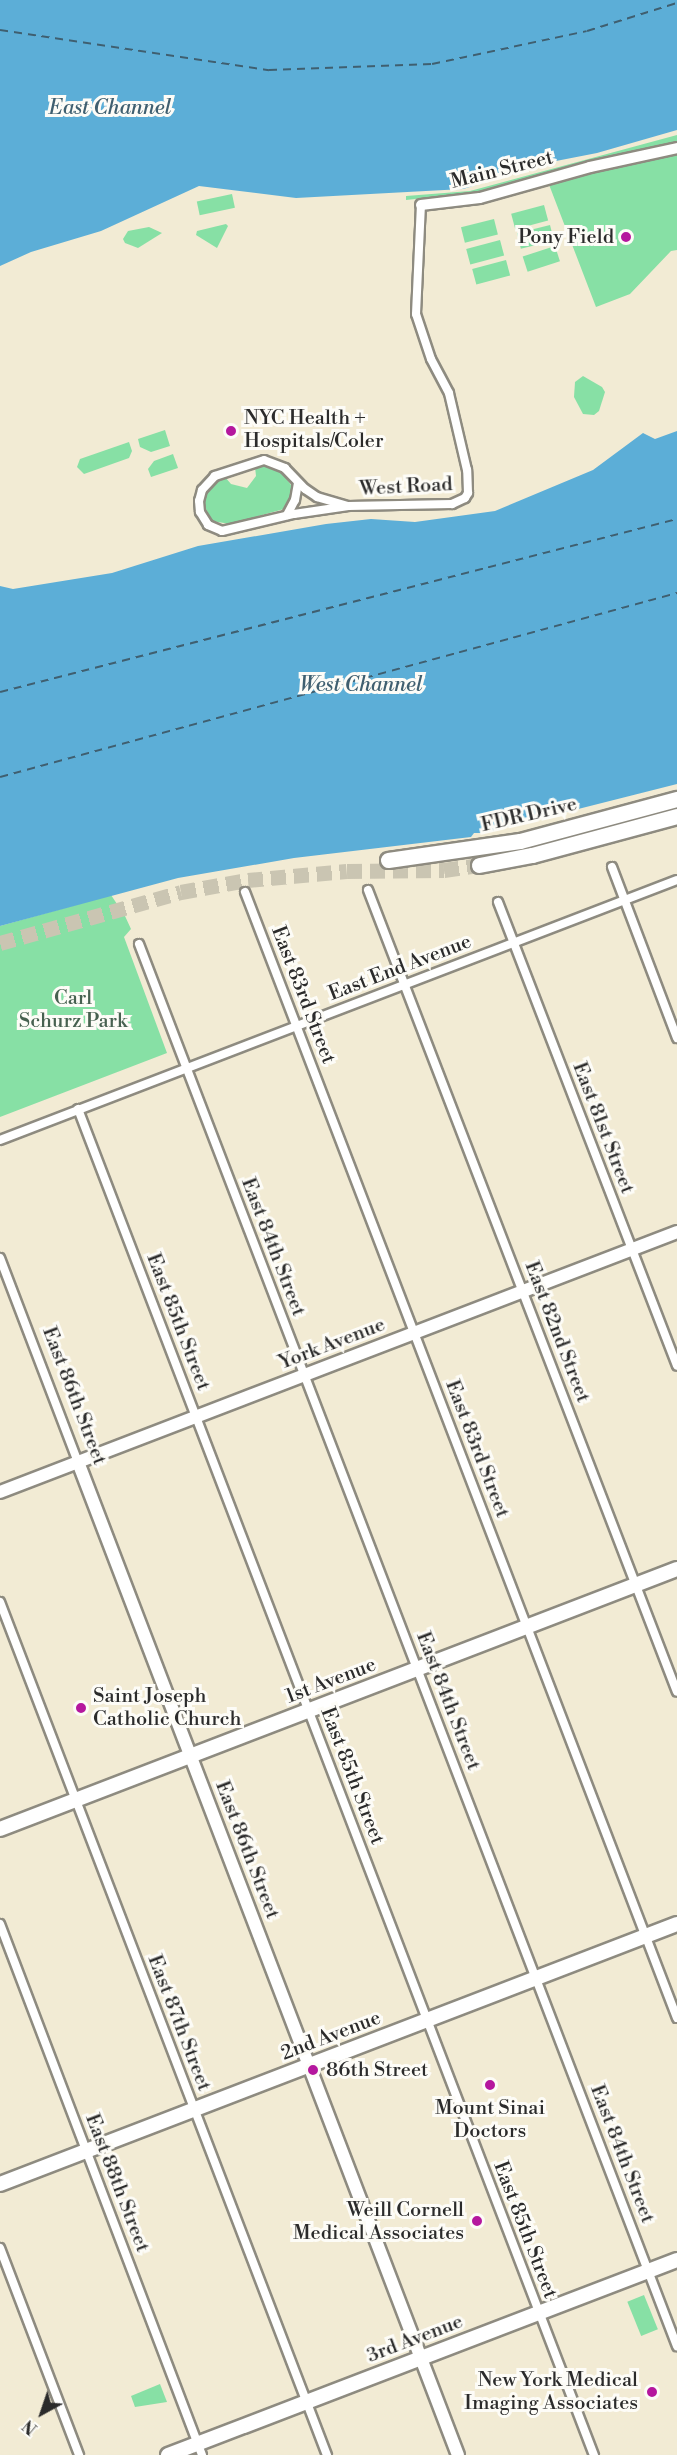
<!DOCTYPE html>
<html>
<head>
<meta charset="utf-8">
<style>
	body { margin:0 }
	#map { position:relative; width:677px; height:2455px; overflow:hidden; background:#f2ebd4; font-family:"Libre Bodoni",serif }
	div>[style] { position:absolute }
	.green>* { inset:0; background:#87e0a5; transform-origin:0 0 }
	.water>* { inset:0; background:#5caed7 }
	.ferry>* { height:1.5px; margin-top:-0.75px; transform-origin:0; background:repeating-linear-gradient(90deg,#3f5f70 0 8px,transparent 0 14px) }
	.motorway-tunnel>* { height:15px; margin-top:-7.5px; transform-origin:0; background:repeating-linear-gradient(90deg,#cac5b2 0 15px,transparent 0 23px) }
	.roads { filter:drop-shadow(2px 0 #8e8b80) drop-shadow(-2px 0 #8e8b80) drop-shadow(0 2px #8e8b80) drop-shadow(0 -2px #8e8b80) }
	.minor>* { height:8px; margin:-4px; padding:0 4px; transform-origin:4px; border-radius:4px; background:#fff }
	.tertiary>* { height:10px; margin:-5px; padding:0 5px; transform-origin:5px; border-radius:5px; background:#fff }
	.secondary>* { height:12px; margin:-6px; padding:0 6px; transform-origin:6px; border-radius:6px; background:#fff }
	.primary>* { height:14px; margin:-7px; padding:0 7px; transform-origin:7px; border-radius:7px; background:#fff }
	.motorway>* { height:15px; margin:-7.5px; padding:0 7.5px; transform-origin:7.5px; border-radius:7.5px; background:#fff }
	.dots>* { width:16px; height:16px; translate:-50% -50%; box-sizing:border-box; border:3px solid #fdfcf7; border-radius:50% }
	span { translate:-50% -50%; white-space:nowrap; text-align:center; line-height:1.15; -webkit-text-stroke:6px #fdfcf7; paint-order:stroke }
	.street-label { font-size:20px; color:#2b2b2b }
	.poi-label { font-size:20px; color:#2b2b2b }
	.right { translate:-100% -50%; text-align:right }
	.left { translate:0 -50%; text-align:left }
	.park-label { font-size:20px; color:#476150 }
	.water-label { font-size:21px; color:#3f5f70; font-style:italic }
	.north { position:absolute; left:12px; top:2383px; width:60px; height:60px; -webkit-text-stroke:4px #fdfcf7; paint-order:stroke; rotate:220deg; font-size:16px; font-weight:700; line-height:24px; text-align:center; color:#2b2b2b }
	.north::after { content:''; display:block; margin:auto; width:21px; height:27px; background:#2b2b2b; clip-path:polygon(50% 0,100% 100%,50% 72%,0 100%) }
</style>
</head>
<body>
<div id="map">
	<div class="green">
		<div style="clip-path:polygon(677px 135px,677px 142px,581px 163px,487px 191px,406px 200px,406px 196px,470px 191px)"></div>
		<div style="clip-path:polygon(677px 152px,677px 250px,671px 251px,630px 294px,596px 307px,548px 182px)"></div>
		<div style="left:232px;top:194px;width:14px;height:36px;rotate:78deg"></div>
		<div style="left:544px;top:205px;width:16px;height:34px;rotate:75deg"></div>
		<div style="left:494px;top:219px;width:16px;height:34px;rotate:76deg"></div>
		<div style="clip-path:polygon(226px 224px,228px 226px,217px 248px,196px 235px,197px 231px)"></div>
		<div style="left:550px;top:225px;width:16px;height:34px;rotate:76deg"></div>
		<div style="clip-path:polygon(149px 227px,162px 233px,138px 248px,125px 243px,123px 239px,128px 231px)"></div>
		<div style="left:500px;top:240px;width:16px;height:35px;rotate:75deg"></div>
		<div style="left:555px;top:246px;width:16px;height:34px;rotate:72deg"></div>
		<div style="left:506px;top:260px;width:16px;height:35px;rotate:75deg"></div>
		<div style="clip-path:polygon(583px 376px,602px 387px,605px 392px,599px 411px,594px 415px,583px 414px,574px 397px,575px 382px)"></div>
		<div style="clip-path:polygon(165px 430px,170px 446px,151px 452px,140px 447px,138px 439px)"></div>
		<div style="clip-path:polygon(129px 442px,132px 451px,129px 458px,84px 474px,77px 467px,80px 459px)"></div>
		<div style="clip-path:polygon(173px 454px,178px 468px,151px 477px,148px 469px,154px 461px)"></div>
		<div style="clip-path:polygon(266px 465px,280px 470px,291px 485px,292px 494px,284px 509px,230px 524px,212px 521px,204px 505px,204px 497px,212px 483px,225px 477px,231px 484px,247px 488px,256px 476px,255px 467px)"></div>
		<div style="clip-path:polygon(111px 895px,125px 916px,131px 929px,124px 937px,167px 1053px,0 1117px,0 926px)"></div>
		<div style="left:644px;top:2295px;width:37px;height:18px;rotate:68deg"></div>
		<div style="clip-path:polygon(160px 2384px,167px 2402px,135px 2407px,131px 2396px)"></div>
	</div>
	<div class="water">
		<div style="clip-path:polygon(0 0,677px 0,677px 130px,597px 153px,556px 161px,463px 189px,296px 198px,199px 186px,101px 231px,31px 252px,0 266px)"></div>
		<div style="clip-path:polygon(677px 431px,677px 784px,483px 833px,474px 833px,471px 837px,294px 858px,178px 878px,0 926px,0 586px,13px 589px,112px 573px,198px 546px,326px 524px,371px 519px,415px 522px,495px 511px,593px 470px,643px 433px,655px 439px)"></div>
	</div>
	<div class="ferry">
		<div style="left:0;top:30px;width:272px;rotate:8.5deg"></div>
		<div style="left:269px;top:70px;width:163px;rotate:-2.1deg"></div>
		<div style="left:432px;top:64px;width:158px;rotate:-12deg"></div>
		<div style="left:587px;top:31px;width:94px;rotate:-17.3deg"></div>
		<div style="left:0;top:692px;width:699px;rotate:-14.33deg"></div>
		<div style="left:0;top:777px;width:702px;rotate:-15.2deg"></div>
	</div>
	<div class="motorway-tunnel">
		<div style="left:0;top:943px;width:188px;rotate:-15.7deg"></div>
		<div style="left:181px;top:892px;width:68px;rotate:-10.2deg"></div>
		<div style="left:248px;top:880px;width:99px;rotate:-5.2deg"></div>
		<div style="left:347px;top:871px;width:97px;rotate:-0.6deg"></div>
		<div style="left:444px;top:870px;width:35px;rotate:-8deg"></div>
	</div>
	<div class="roads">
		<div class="minor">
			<div style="left:348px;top:506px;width:32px;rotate:-164deg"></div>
			<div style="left:317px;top:497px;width:14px;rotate:-146deg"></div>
			<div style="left:305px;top:489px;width:29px;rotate:-134deg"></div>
			<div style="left:285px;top:468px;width:22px;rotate:-159deg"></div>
			<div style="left:264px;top:460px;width:52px;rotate:161.9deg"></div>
			<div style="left:215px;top:476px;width:19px;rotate:133deg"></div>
			<div style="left:202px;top:490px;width:11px;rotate:105deg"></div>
			<div style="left:199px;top:501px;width:11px;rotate:85deg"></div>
			<div style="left:200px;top:512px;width:15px;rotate:58deg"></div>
			<div style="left:208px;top:525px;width:15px;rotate:23deg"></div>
			<div style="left:222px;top:531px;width:74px;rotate:-13.3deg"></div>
			<div style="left:294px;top:514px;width:55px;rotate:-8.4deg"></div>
			<div style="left:348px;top:506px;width:104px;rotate:-1.1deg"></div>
			<div style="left:452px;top:504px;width:14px;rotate:-25deg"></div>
			<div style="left:465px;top:498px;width:6px;rotate:-59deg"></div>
			<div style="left:468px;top:493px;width:23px;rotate:-92deg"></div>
			<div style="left:467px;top:470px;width:79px;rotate:-103.2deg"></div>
			<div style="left:449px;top:393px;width:38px;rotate:-118deg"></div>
			<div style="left:431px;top:359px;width:47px;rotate:-108.4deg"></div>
			<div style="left:416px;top:314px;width:109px;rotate:-87.4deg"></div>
			<div style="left:287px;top:515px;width:17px;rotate:-62deg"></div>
			<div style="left:295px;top:500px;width:17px;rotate:-80deg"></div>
			<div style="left:612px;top:867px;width:183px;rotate:69.2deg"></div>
			<div style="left:368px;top:890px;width:859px;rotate:68.93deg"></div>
			<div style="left:245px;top:892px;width:1206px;rotate:69.01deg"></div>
			<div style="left:498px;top:902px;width:497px;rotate:68.9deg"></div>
			<div style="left:139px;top:944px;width:1502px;rotate:69.01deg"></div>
			<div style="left:78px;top:1109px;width:1442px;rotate:69.03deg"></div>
			<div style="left:0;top:1140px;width:725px;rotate:-21.01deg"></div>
			<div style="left:0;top:1258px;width:218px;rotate:69.1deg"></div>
			<div style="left:0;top:1602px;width:914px;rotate:69.03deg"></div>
			<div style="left:0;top:1924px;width:568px;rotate:69.17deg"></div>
			<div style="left:0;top:2248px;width:222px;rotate:69.1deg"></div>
		</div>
		<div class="tertiary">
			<div style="left:421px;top:205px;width:59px;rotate:-6.8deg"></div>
			<div style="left:480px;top:198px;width:114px;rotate:-15.7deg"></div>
			<div style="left:590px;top:167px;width:89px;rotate:-12.3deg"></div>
		</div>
		<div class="secondary">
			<div style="left:78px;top:1462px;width:1063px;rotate:69.06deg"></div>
			<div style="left:0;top:1492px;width:725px;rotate:-21.01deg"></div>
		</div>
		<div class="primary">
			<div style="left:0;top:1829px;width:725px;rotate:-21.01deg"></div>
			<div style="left:0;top:2184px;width:725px;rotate:-21.01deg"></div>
			<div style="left:168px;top:2455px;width:545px;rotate:-20.96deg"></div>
		</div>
		<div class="motorway">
			<div style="left:388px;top:860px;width:133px;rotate:-8.2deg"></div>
			<div style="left:520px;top:841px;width:163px;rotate:-15deg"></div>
			<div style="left:479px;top:865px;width:54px;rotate:-10.7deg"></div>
			<div style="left:532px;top:855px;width:150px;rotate:-15.1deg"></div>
		</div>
	</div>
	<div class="dots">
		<div style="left:626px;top:237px;background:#b5179e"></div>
		<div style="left:231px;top:431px;background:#b5179e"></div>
		<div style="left:81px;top:1708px;background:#b5179e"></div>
		<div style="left:313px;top:2070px;background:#b5179e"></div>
		<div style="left:490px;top:2085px;background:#b5179e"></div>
		<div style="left:477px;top:2221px;background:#b5179e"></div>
		<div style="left:652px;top:2392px;background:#b5179e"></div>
	</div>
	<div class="street-label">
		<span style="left:502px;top:170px;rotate:-14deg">Main Street</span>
		<span style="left:406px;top:487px;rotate:-3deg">West Road</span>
		<span style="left:529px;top:815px;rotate:-13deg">FDR Drive</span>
		<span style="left:400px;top:968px;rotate:-21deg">East End Avenue</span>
		<span style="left:303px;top:995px;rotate:69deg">East 83rd Street</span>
		<span style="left:603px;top:1128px;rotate:69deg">East 81st Street</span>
		<span style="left:273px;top:1247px;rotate:69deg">East 84th Street</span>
		<span style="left:178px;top:1322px;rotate:69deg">East 85th Street</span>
		<span style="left:557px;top:1332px;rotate:69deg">East 82nd Street</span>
		<span style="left:332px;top:1344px;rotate:-21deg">York Avenue</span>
		<span style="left:74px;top:1396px;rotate:69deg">East 86th Street</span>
		<span style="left:477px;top:1449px;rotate:69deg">East 83rd Street</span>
		<span style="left:331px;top:1681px;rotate:-21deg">1st Avenue</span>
		<span style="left:448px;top:1701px;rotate:69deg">East 84th Street</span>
		<span style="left:352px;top:1776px;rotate:69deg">East 85th Street</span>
		<span style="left:247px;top:1850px;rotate:69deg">East 86th Street</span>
		<span style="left:179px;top:2023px;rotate:69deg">East 87th Street</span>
		<span style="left:331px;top:2036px;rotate:-21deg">2nd Avenue</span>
		<span style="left:622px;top:2154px;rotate:69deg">East 84th Street</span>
		<span style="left:117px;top:2183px;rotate:69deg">East 88th Street</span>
		<span style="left:525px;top:2230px;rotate:69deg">East 85th Street</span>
		<span style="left:415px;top:2339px;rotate:-21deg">3rd Avenue</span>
	</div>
	<div class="poi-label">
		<span class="right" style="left:614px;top:237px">Pony Field</span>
		<span class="left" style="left:244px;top:430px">NYC Health +<br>Hospitals/Coler</span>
		<span class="left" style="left:93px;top:1708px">Saint Joseph<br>Catholic Church</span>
		<span class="left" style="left:326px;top:2070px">86th Street</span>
		<span style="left:490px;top:2120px">Mount Sinai<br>Doctors</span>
		<span class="right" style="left:464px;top:2222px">Weill Cornell<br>Medical Associates</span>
		<span class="right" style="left:638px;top:2392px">New York Medical<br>Imaging Associates</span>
	</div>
	<div class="park-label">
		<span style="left:73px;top:1010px">Carl<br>Schurz Park</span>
	</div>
	<div class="water-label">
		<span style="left:110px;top:108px">East Channel</span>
		<span style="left:361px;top:685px">West Channel</span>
	</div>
	<div class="north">N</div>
</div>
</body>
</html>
